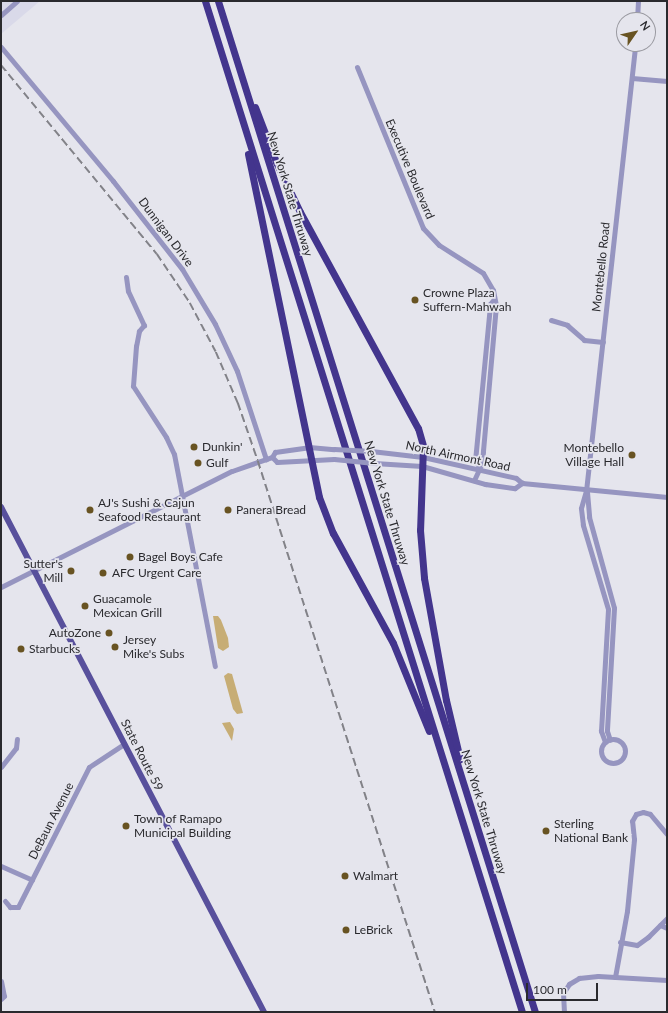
<!DOCTYPE html>
<html>
<head>
<meta charset="utf-8">
<style>
	body { margin:0 }
	#map { position:relative; width:668px; height:1013px; overflow:hidden; background:#e5e5ed; font-family:Lato,sans-serif }
	div>[style] { position:absolute }
	.built>* { inset:0; background:#d9d9e9 }
	.water>* { inset:0; background:#c7ad75 }
	.minor>* { height:5px; margin:-2.5px; padding:0 2.5px; transform-origin:2.5px; border-radius:2.5px; background:#9695c0 }
	.minor>.ring { margin:-2.5px; padding:0; box-sizing:content-box; background:none; border:5px solid #9695c0; border-radius:50% }
	.major>* { height:6px; margin:-3px; padding:0 3px; transform-origin:3px; border-radius:3px; background:#58509c }
	.highway>* { height:7px; margin:-3.5px; padding:0 3.5px; transform-origin:3.5px; border-radius:3.5px; background:#43358d }
	.rail>* { height:1.5px; margin-top:-0.75px; transform-origin:0; background:repeating-linear-gradient(90deg,#828288 0 8px,transparent 0 12px) }
	.minor-bridge>* { height:5px; margin:-2.5px; padding:0 2.5px; transform-origin:2.5px; border-radius:2.5px; background:#9695c0 }
	.dots>* { width:11px; height:11px; translate:-50% -50%; box-sizing:border-box; border:2px solid #e5e5ed; border-radius:50% }
	span { translate:-50% -50%; white-space:nowrap; text-align:center; line-height:1.15; -webkit-text-stroke:3.5px #e5e5ed; paint-order:stroke }
	.street-label { font-size:12px; color:#2a2a2e }
	.poi-label { font-size:12px; color:#2a2a2e }
	.left { translate:0 -50%; text-align:left }
	.right { translate:-100% -50%; text-align:right }
	.frame { position:absolute; inset:0; border:2px solid #2a2a2e; pointer-events:none }
	.north { position:absolute; left:616px; top:12px; width:40px; height:40px; box-sizing:border-box; background:#e5e5ed; border:1px solid #9a9aa1; border-radius:50%; rotate:56deg; font-size:11px; font-weight:700; line-height:16px; text-align:center; color:#2a2a2e }
	.north::after { content:''; display:block; margin:auto; width:14px; height:18px; background:#685322; clip-path:polygon(50% 0,100% 100%,50% 72%,0 100%) }
	.scale { position:absolute; left:526px; top:983px; width:72px; height:18px; box-sizing:border-box; border:2px solid #2a2a2e; border-top:0; padding-left:5px; font-size:12px; line-height:14px; white-space:nowrap; color:#2a2a2e; -webkit-text-stroke:3px #e5e5ed; paint-order:stroke }
</style>
</head>
<body>
<div id="map">
	<div class="built">
		<div style="clip-path:polygon(1px 1px,40px 1px,1px 34px)"></div>
	</div>
	<div class="water">
		<div style="clip-path:polygon(213px 616px,218px 616px,221px 620px,228px 638px,229px 647px,223px 651px,218px 648px)"></div>
		<div style="clip-path:polygon(228px 673px,232px 674px,243px 713px,237px 714px,233px 709px,224px 676px)"></div>
		<div style="clip-path:polygon(230px 722px,234px 729px,232px 741px,222px 723px)"></div>
	</div>
	<div class="minor">
		<div style="left:1px;top:15px;width:21px;rotate:-41deg"></div>
		<div style="left:637px;top:20px;width:19px;rotate:-87deg"></div>
		<div style="left:1px;top:47px;width:175px;rotate:50.1deg"></div>
		<div style="left:113px;top:181px;width:112px;rotate:51.9deg"></div>
		<div style="left:182px;top:269px;width:64px;rotate:59deg"></div>
		<div style="left:215px;top:324px;width:52px;rotate:64.9deg"></div>
		<div style="left:237px;top:371px;width:93px;rotate:71.8deg"></div>
		<div style="left:357px;top:67px;width:174px;rotate:67.7deg"></div>
		<div style="left:423px;top:228px;width:23px;rotate:47deg"></div>
		<div style="left:439px;top:245px;width:52px;rotate:32.5deg"></div>
		<div style="left:483px;top:273px;width:20px;rotate:60deg"></div>
		<div style="left:493px;top:290px;width:15px;rotate:79deg"></div>
		<div style="left:496px;top:305px;width:147px;rotate:95.1deg"></div>
		<div style="left:483px;top:451px;width:12px;rotate:95deg"></div>
		<div style="left:482px;top:463px;width:19px;rotate:115deg"></div>
		<div style="left:632px;top:78px;width:35px;rotate:5deg"></div>
		<div style="left:126px;top:277px;width:14px;rotate:82deg"></div>
		<div style="left:128px;top:291px;width:38px;rotate:65deg"></div>
		<div style="left:144px;top:325px;width:8px;rotate:130deg"></div>
		<div style="left:139px;top:331px;width:15px;rotate:101deg"></div>
		<div style="left:136px;top:346px;width:40px;rotate:94.3deg"></div>
		<div style="left:133px;top:386px;width:61px;rotate:57.1deg"></div>
		<div style="left:166px;top:437px;width:19px;rotate:65deg"></div>
		<div style="left:174px;top:454px;width:216px;rotate:79.1deg"></div>
		<div style="left:551px;top:320px;width:17px;rotate:17deg"></div>
		<div style="left:567px;top:325px;width:23px;rotate:41deg"></div>
		<div style="left:584px;top:340px;width:19px;rotate:6deg"></div>
		<div style="left:371px;top:451px;width:52px;rotate:6.6deg"></div>
		<div style="left:423px;top:457px;width:95px;rotate:12.7deg"></div>
		<div style="left:516px;top:478px;width:8px;rotate:40deg"></div>
		<div style="left:522px;top:483px;width:146px;rotate:5.5deg"></div>
		<div style="left:272px;top:457px;width:7px;rotate:45deg"></div>
		<div style="left:277px;top:462px;width:57px;rotate:-3deg"></div>
		<div style="left:374px;top:463px;width:48px;rotate:3.6deg"></div>
		<div style="left:422px;top:466px;width:66px;rotate:15.9deg"></div>
		<div style="left:485px;top:484px;width:30px;rotate:8deg"></div>
		<div style="left:515px;top:488px;width:9px;rotate:-36deg"></div>
		<div style="left:479px;top:466px;width:6px;rotate:-129deg"></div>
		<div style="left:475px;top:461px;width:158px;rotate:-84.5deg"></div>
		<div style="left:490px;top:304px;width:6px;rotate:-51deg"></div>
		<div style="left:587px;top:492px;width:25px;rotate:85deg"></div>
		<div style="left:589px;top:517px;width:94px;rotate:74.6deg"></div>
		<div style="left:614px;top:608px;width:123px;rotate:93.3deg"></div>
		<div style="left:607px;top:731px;width:9px;rotate:72deg"></div>
		<div style="left:1px;top:587px;width:258px;rotate:-26.7deg"></div>
		<div style="left:232px;top:471px;width:42px;rotate:-19.3deg"></div>
		<div style="left:272px;top:457px;width:6px;rotate:-59deg"></div>
		<div style="left:275px;top:452px;width:34px;rotate:-8deg"></div>
		<div style="left:309px;top:447px;width:25px;rotate:5deg"></div>
		<div class="ring" style="left:601px;top:739px;width:19px;height:19px"></div>
		<div style="left:605px;top:742px;width:12px;rotate:-110deg"></div>
		<div style="left:601px;top:731px;width:122px;rotate:-86.7deg"></div>
		<div style="left:608px;top:609px;width:88px;rotate:-106.6deg"></div>
		<div style="left:583px;top:525px;width:17px;rotate:-97deg"></div>
		<div style="left:581px;top:508px;width:18px;rotate:-74deg"></div>
		<div style="left:586px;top:491px;width:450px;rotate:-83.7deg"></div>
		<div style="left:1px;top:767px;width:24px;rotate:-52deg"></div>
		<div style="left:16px;top:748px;width:9px;rotate:-84deg"></div>
		<div style="left:1px;top:866px;width:34px;rotate:24deg"></div>
		<div style="left:5px;top:901px;width:8px;rotate:50deg"></div>
		<div style="left:10px;top:907px;width:8px"></div>
		<div style="left:18px;top:907px;width:157px;rotate:-63.1deg"></div>
		<div style="left:89px;top:767px;width:42px;rotate:-33.3deg"></div>
		<div style="left:660px;top:925px;width:8px;rotate:23deg"></div>
		<div style="left:620px;top:942px;width:17px;rotate:10deg"></div>
		<div style="left:637px;top:945px;width:14px;rotate:-36deg"></div>
		<div style="left:648px;top:937px;width:27px;rotate:-45deg"></div>
		<div style="left:615px;top:977px;width:67px;rotate:-79.7deg"></div>
		<div style="left:627px;top:911px;width:72px;rotate:-84.4deg"></div>
		<div style="left:634px;top:839px;width:18px;rotate:-96deg"></div>
		<div style="left:632px;top:821px;width:8px;rotate:-60deg"></div>
		<div style="left:636px;top:814px;width:7px;rotate:-16deg"></div>
		<div style="left:643px;top:812px;width:7px;rotate:16deg"></div>
		<div style="left:650px;top:814px;width:26px;rotate:50deg"></div>
		<div style="left:1px;top:981px;width:15px;rotate:79deg"></div>
		<div style="left:4px;top:996px;width:4px;rotate:135deg"></div>
		<div style="left:564px;top:1012px;width:19px;rotate:-93deg"></div>
		<div style="left:563px;top:993px;width:11px;rotate:-56deg"></div>
		<div style="left:569px;top:984px;width:12px;rotate:-31deg"></div>
		<div style="left:579px;top:978px;width:19px;rotate:-6deg"></div>
		<div style="left:598px;top:976px;width:69px;rotate:3.3deg"></div>
	</div>
	<div class="major">
		<div style="left:1px;top:507px;width:569px;rotate:62.49deg"></div>
	</div>
	<div class="highway">
		<div style="left:205px;top:1px;width:1060px;rotate:72.59deg"></div>
		<div style="left:218px;top:1px;width:1060px;rotate:72.59deg"></div>
		<div style="left:255px;top:107px;width:59px;rotate:69.1deg"></div>
		<div style="left:276px;top:162px;width:55px;rotate:64.4deg"></div>
		<div style="left:300px;top:212px;width:246px;rotate:61.4deg"></div>
		<div style="left:418px;top:428px;width:19px;rotate:74deg"></div>
		<div style="left:423px;top:446px;width:84px;rotate:92deg"></div>
		<div style="left:420px;top:530px;width:48px;rotate:85.2deg"></div>
		<div style="left:424px;top:578px;width:124px;rotate:79.8deg"></div>
		<div style="left:446px;top:700px;width:61px;rotate:76.7deg"></div>
		<div style="left:248px;top:154px;width:350px;rotate:78.3deg"></div>
		<div style="left:319px;top:497px;width:39px;rotate:69deg"></div>
		<div style="left:333px;top:533px;width:125px;rotate:61.4deg"></div>
		<div style="left:393px;top:643px;width:95px;rotate:67.8deg"></div>
	</div>
	<div class="rail">
		<div style="left:1px;top:65px;width:245px;rotate:50.5deg"></div>
		<div style="left:157px;top:254px;width:59px;rotate:56deg"></div>
		<div style="left:190px;top:303px;width:55px;rotate:62deg"></div>
		<div style="left:216px;top:352px;width:56px;rotate:66.7deg"></div>
		<div style="left:238px;top:403px;width:61px;rotate:71deg"></div>
		<div style="left:258px;top:461px;width:579px;rotate:72.19deg"></div>
	</div>
	<div class="minor-bridge">
		<div style="left:334px;top:449px;width:37px;rotate:3deg"></div>
		<div style="left:334px;top:459px;width:40px;rotate:5.7deg"></div>
	</div>
	<div class="dots">
		<div style="left:415px;top:300px;background:#685322"></div>
		<div style="left:194px;top:447px;background:#685322"></div>
		<div style="left:632px;top:455px;background:#685322"></div>
		<div style="left:198px;top:463px;background:#685322"></div>
		<div style="left:90px;top:510px;background:#685322"></div>
		<div style="left:228px;top:510px;background:#685322"></div>
		<div style="left:130px;top:557px;background:#685322"></div>
		<div style="left:71px;top:571px;background:#685322"></div>
		<div style="left:103px;top:573px;background:#685322"></div>
		<div style="left:85px;top:606px;background:#685322"></div>
		<div style="left:109px;top:633px;background:#685322"></div>
		<div style="left:115px;top:647px;background:#685322"></div>
		<div style="left:21px;top:649px;background:#685322"></div>
		<div style="left:126px;top:826px;background:#685322"></div>
		<div style="left:546px;top:831px;background:#685322"></div>
		<div style="left:345px;top:876px;background:#685322"></div>
		<div style="left:346px;top:930px;background:#685322"></div>
	</div>
	<div class="street-label">
		<span style="left:410px;top:169px;rotate:67deg">Executive Boulevard</span>
		<span style="left:290px;top:194px;rotate:73deg">New York State Thruway</span>
		<span style="left:166px;top:232px;rotate:53deg">Dunnigan Drive</span>
		<span style="left:601px;top:267px;rotate:-84deg">Montebello Road</span>
		<span style="left:458px;top:456px;rotate:12deg">North Airmont Road</span>
		<span style="left:387px;top:503px;rotate:73deg">New York State Thruway</span>
		<span style="left:142px;top:755px;rotate:63deg">State Route 59</span>
		<span style="left:484px;top:812px;rotate:73deg">New York State Thruway</span>
		<span style="left:51px;top:821px;rotate:-63deg">DeBaun Avenue</span>
	</div>
	<div class="poi-label">
		<span class="left" style="left:423px;top:300px">Crowne Plaza<br>Suffern-Mahwah</span>
		<span class="left" style="left:202px;top:447px">Dunkin'</span>
		<span class="right" style="left:624px;top:455px">Montebello<br>Village Hall</span>
		<span class="left" style="left:206px;top:463px">Gulf</span>
		<span class="left" style="left:98px;top:510px">AJ's Sushi &amp; Cajun<br>Seafood Restaurant</span>
		<span class="left" style="left:236px;top:510px">Panera Bread</span>
		<span class="left" style="left:138px;top:557px">Bagel Boys Cafe</span>
		<span class="right" style="left:63px;top:571px">Sutter's<br>Mill</span>
		<span class="left" style="left:112px;top:573px">AFC Urgent Care</span>
		<span class="left" style="left:93px;top:606px">Guacamole<br>Mexican Grill</span>
		<span class="right" style="left:101px;top:633px">AutoZone</span>
		<span class="left" style="left:123px;top:647px">Jersey<br>Mike's Subs</span>
		<span class="left" style="left:29px;top:649px">Starbucks</span>
		<span class="left" style="left:134px;top:826px">Town of Ramapo<br>Municipal Building</span>
		<span class="left" style="left:554px;top:831px">Sterling<br>National Bank</span>
		<span class="left" style="left:353px;top:876px">Walmart</span>
		<span class="left" style="left:354px;top:930px">LeBrick</span>
	</div>
	<div class="frame"></div>
	<div class="north">N</div>
	<div class="scale">100 m</div>
</div>
</body>
</html>
